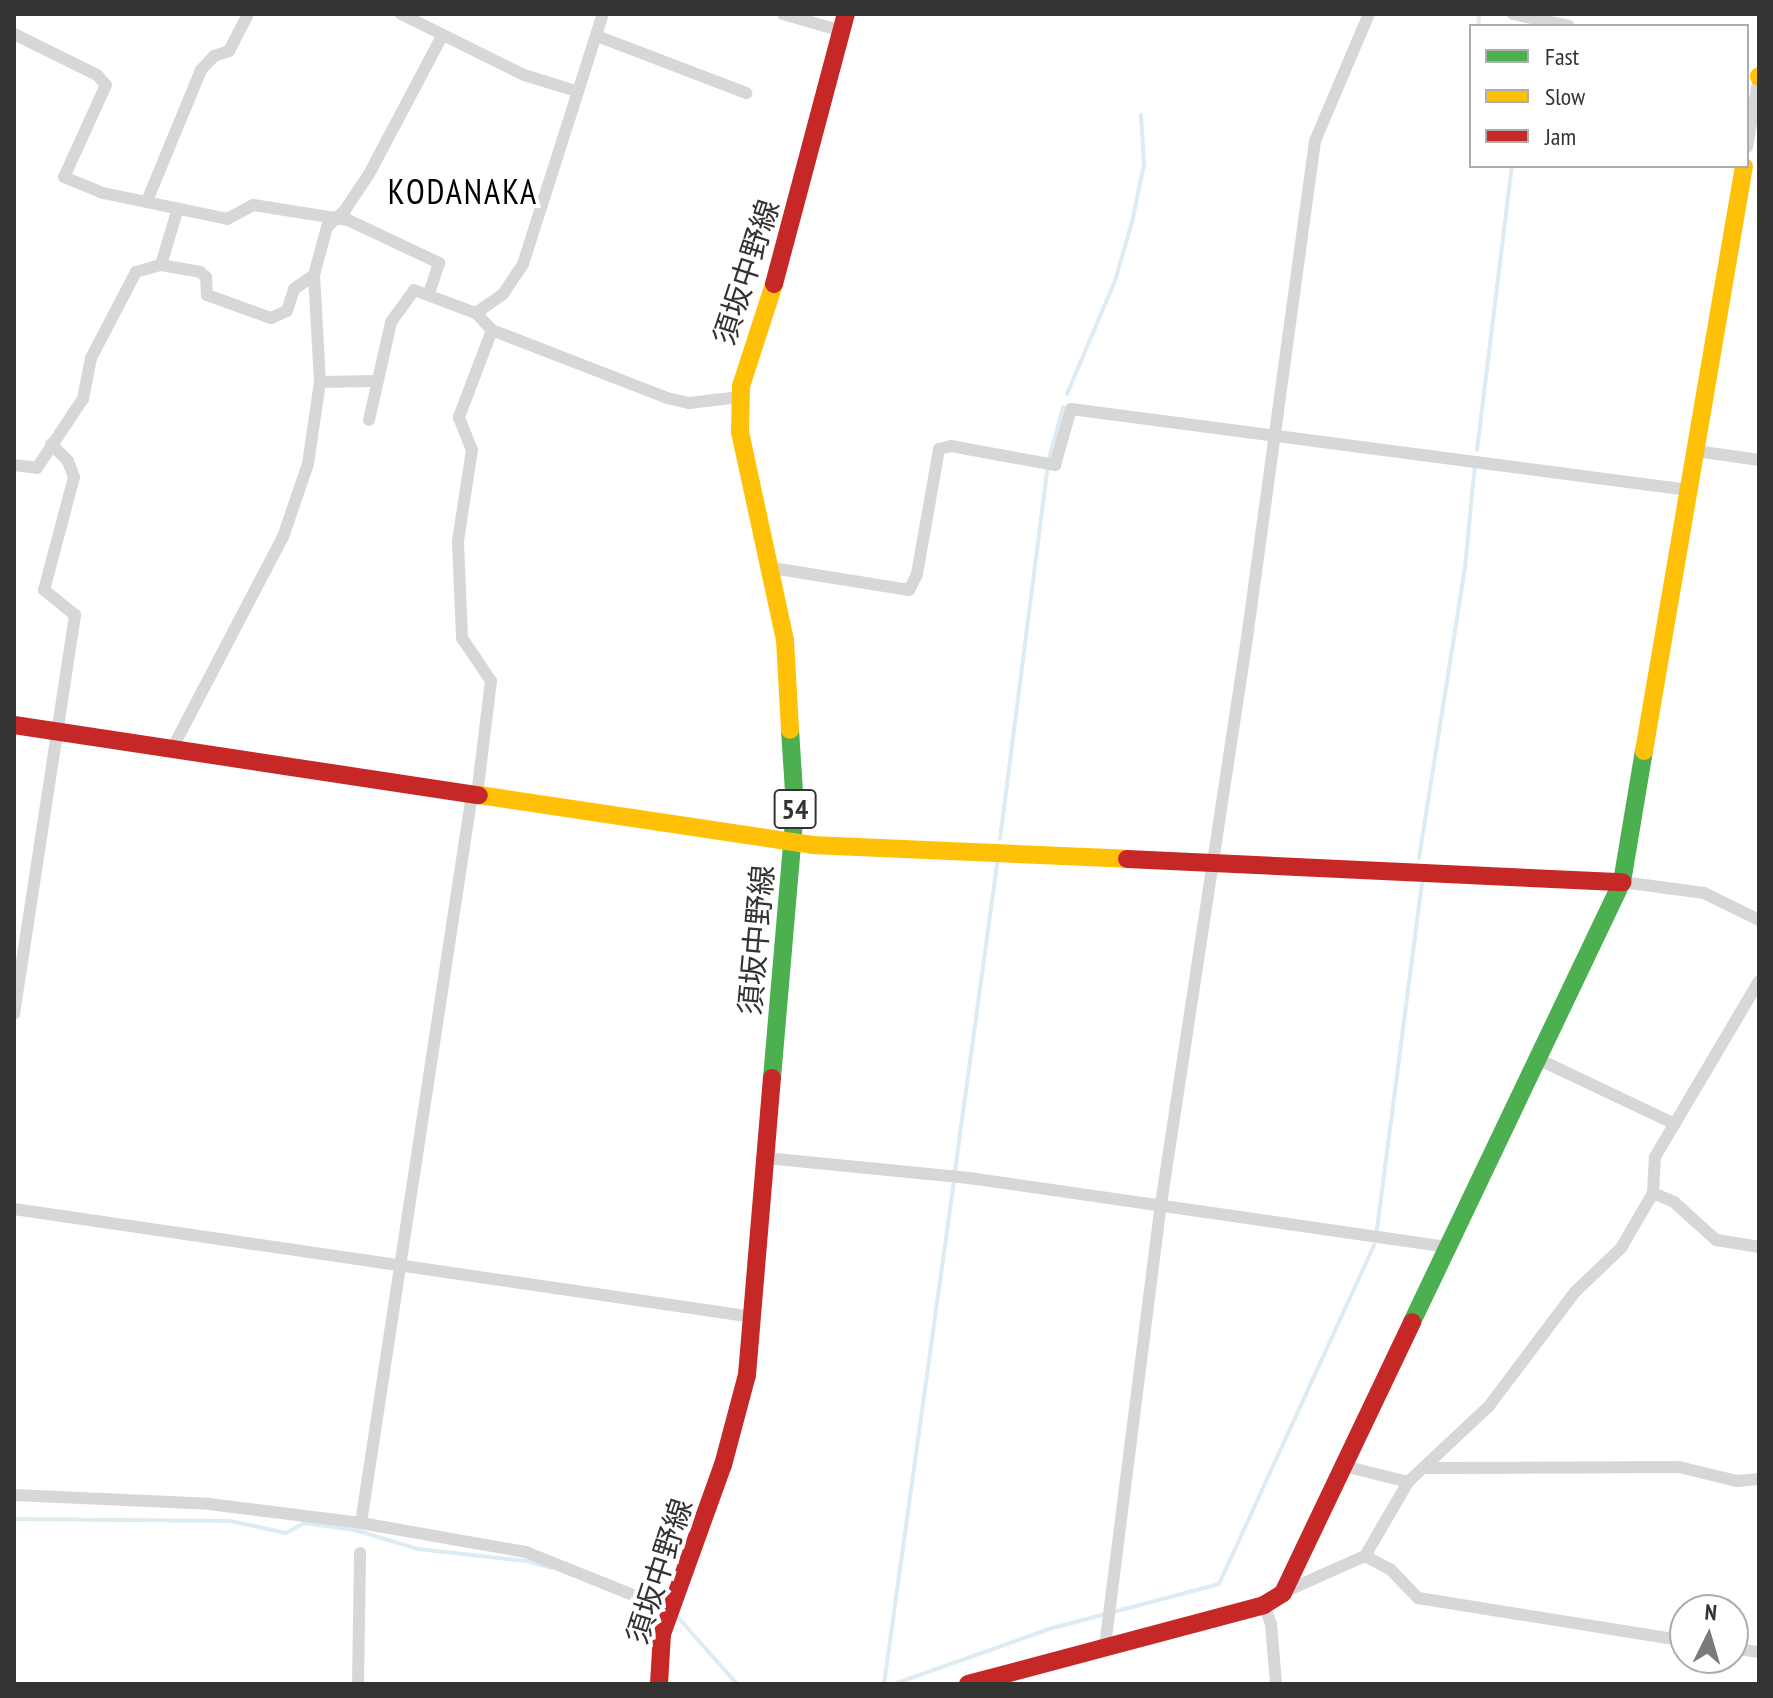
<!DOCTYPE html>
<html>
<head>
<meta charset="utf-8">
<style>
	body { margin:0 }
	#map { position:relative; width:1773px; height:1698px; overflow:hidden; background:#fff; font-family:"PT Sans Narrow","Noto Sans JP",sans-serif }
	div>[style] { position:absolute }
	.stream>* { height:4px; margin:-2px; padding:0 2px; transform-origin:2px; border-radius:2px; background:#ddebf3 }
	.street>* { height:12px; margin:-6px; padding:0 6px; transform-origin:6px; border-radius:6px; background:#d7d7d7 }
	.fast>* { height:18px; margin:-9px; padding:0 9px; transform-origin:9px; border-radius:9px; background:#4caf50 }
	.slow>* { height:18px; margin:-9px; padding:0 9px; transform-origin:9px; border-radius:9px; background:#ffc107 }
	.jam>* { height:18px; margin:-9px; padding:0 9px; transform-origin:9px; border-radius:9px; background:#c62828 }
	span { translate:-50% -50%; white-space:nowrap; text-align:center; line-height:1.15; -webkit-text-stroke:8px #fff; paint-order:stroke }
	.shield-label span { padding:2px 6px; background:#fff; border:2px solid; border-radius:6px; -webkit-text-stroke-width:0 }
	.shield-label { font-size:28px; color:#333; font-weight:700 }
	.street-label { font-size:30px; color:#333 }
	.quarter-label { font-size:34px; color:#000; letter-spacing:2px }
	.frame { position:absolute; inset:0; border:16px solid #333; pointer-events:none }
	.legend { position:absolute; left:1469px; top:24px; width:280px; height:144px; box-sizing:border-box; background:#fff; border:2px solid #adadad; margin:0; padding:10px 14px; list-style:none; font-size:24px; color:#333 }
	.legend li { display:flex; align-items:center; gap:16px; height:40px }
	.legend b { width:40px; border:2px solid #adadad }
	.north { position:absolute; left:1669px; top:1594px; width:80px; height:80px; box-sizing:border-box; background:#fff; border:2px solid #adadad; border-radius:50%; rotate:5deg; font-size:22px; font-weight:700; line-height:32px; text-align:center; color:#333 }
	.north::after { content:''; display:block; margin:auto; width:28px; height:36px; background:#7a7a7a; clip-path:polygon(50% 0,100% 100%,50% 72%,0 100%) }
</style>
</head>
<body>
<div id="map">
	<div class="stream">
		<div style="left:1478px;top:26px;width:12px;rotate:-85deg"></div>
		<div style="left:1471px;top:76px;width:14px;rotate:90deg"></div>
		<div style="left:1067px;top:394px;width:123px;rotate:-67deg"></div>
		<div style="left:1115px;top:281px;width:61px;rotate:-73.9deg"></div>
		<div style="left:1132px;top:222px;width:59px;rotate:-78.3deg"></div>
		<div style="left:1144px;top:164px;width:49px;rotate:-93.5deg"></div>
		<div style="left:1477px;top:450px;width:286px;rotate:-83deg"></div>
		<div style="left:1000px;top:839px;width:380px;rotate:-82.7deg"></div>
		<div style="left:1048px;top:462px;width:57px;rotate:-74.7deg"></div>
		<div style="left:1419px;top:858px;width:294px;rotate:-81deg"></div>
		<div style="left:1465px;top:568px;width:103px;rotate:-84.5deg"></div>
		<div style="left:955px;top:1171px;width:316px;rotate:-82.2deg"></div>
		<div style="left:1377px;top:1229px;width:350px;rotate:-82.6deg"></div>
		<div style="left:14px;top:1519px;width:216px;rotate:0.5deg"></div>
		<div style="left:230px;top:1521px;width:57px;rotate:12.1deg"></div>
		<div style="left:286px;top:1533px;width:21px;rotate:-29deg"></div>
		<div style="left:304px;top:1523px;width:51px;rotate:7.8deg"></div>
		<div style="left:355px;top:1530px;width:66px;rotate:16.8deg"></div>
		<div style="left:418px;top:1549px;width:110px;rotate:6.3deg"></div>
		<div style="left:527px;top:1561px;width:25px;rotate:16deg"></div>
		<div style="left:675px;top:1614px;width:94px;rotate:48.5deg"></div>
		<div style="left:884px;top:1684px;width:508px;rotate:-82.08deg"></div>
		<div style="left:894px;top:1684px;width:164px;rotate:-19.5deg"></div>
		<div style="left:1049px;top:1629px;width:176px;rotate:-14.8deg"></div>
		<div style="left:1219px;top:1584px;width:373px;rotate:-65.4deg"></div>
	</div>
	<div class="street">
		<div style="left:401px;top:14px;width:137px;rotate:26.4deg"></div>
		<div style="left:524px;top:75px;width:54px;rotate:17.1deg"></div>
		<div style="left:783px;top:14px;width:61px;rotate:16.1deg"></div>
		<div style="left:1513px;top:14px;width:57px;rotate:12.1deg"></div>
		<div style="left:14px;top:34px;width:93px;rotate:26.3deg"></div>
		<div style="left:97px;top:75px;width:13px;rotate:48deg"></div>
		<div style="left:106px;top:85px;width:101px;rotate:114.5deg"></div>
		<div style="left:64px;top:177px;width:42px;rotate:22.3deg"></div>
		<div style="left:103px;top:193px;width:127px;rotate:11.8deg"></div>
		<div style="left:227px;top:219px;width:30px;rotate:-28deg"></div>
		<div style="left:253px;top:205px;width:96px;rotate:9deg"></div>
		<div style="left:348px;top:220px;width:101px;rotate:25.3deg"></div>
		<div style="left:439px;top:263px;width:32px;rotate:108deg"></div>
		<div style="left:597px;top:36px;width:160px;rotate:20.9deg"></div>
		<div style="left:1747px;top:147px;width:71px;rotate:-80.3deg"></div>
		<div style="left:147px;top:201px;width:142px;rotate:-67.6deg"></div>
		<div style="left:201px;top:70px;width:19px;rotate:-47deg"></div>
		<div style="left:214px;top:56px;width:16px;rotate:-18deg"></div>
		<div style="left:229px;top:51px;width:42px;rotate:-62.8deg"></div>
		<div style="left:161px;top:265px;width:59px;rotate:-73.4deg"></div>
		<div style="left:476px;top:313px;width:33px;rotate:-35deg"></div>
		<div style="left:503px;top:294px;width:36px;rotate:-56deg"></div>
		<div style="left:523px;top:264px;width:262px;rotate:-72.3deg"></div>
		<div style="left:320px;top:382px;width:55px;rotate:-1deg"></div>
		<div style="left:369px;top:420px;width:100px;rotate:-77.3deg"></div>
		<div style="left:391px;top:322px;width:39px;rotate:-54deg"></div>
		<div style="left:414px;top:290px;width:66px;rotate:20.4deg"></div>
		<div style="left:476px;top:313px;width:23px;rotate:47deg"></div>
		<div style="left:1696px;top:451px;width:64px;rotate:8.1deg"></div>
		<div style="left:14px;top:465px;width:23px;rotate:7deg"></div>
		<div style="left:37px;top:468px;width:67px;rotate:-56.5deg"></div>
		<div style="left:74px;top:412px;width:16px;rotate:-55deg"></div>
		<div style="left:83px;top:399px;width:42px;rotate:-79deg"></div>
		<div style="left:91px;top:358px;width:97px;rotate:-62.4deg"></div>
		<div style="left:136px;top:272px;width:26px;rotate:-16deg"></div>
		<div style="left:161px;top:265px;width:40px;rotate:10deg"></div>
		<div style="left:200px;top:272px;width:8px;rotate:40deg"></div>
		<div style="left:206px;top:277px;width:18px;rotate:87deg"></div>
		<div style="left:207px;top:295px;width:68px;rotate:19.8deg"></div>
		<div style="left:271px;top:318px;width:17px;rotate:-24deg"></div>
		<div style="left:287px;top:311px;width:23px;rotate:-72deg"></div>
		<div style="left:294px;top:289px;width:24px;rotate:-35deg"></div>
		<div style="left:772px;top:568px;width:139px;rotate:9.1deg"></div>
		<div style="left:909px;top:590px;width:18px;rotate:-63deg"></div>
		<div style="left:917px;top:574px;width:127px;rotate:-80deg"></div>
		<div style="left:939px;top:449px;width:12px;rotate:-14deg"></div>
		<div style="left:951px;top:446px;width:106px;rotate:10.4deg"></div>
		<div style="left:1055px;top:465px;width:58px;rotate:-74.1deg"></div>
		<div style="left:1071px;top:409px;width:623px;rotate:7.47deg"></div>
		<div style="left:172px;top:749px;width:239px;rotate:-62.4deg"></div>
		<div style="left:283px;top:537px;width:77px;rotate:-71.1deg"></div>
		<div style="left:308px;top:464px;width:83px;rotate:-81.7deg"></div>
		<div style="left:320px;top:382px;width:107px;rotate:-93.2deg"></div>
		<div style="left:314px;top:275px;width:50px;rotate:-74.8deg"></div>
		<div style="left:327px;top:227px;width:25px;rotate:-43deg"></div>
		<div style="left:345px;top:210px;width:43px;rotate:-56.3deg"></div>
		<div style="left:369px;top:174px;width:154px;rotate:-62.1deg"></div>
		<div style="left:477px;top:795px;width:115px;rotate:-83deg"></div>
		<div style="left:491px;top:681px;width:52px;rotate:-124deg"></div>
		<div style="left:462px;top:638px;width:97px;rotate:-92.4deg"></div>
		<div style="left:458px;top:541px;width:92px;rotate:-81.3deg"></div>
		<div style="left:472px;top:450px;width:35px;rotate:-112deg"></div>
		<div style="left:459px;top:417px;width:93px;rotate:-69.2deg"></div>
		<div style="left:492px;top:330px;width:188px;rotate:21.2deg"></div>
		<div style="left:667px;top:398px;width:23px;rotate:13deg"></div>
		<div style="left:689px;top:403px;width:51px;rotate:-6.7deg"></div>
		<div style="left:1622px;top:882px;width:83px;rotate:7.6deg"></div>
		<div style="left:1704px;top:893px;width:61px;rotate:26.1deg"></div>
		<div style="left:14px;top:1014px;width:404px;rotate:-81.3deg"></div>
		<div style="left:75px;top:615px;width:40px;rotate:-141deg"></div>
		<div style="left:44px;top:590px;width:117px;rotate:-75.1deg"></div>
		<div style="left:74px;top:477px;width:17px;rotate:-111deg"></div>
		<div style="left:68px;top:461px;width:24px;rotate:-135deg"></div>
		<div style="left:1540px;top:1060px;width:149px;rotate:25.4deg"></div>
		<div style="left:766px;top:1158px;width:204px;rotate:5.6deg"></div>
		<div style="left:969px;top:1178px;width:486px;rotate:8.2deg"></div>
		<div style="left:1653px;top:1193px;width:23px;rotate:23deg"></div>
		<div style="left:1674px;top:1202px;width:57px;rotate:42.1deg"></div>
		<div style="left:1716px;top:1240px;width:44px;rotate:9.2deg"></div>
		<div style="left:14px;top:1209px;width:747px;rotate:8.31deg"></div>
		<div style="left:1344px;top:1466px;width:66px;rotate:14deg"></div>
		<div style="left:1423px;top:1468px;width:256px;rotate:-0.2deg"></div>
		<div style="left:1679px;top:1467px;width:60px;rotate:13.6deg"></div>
		<div style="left:1737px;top:1481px;width:22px;rotate:-5deg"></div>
		<div style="left:14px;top:1495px;width:195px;rotate:2.6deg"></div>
		<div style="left:209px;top:1504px;width:153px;rotate:7.1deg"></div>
		<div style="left:361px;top:1523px;width:168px;rotate:10deg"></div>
		<div style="left:526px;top:1552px;width:155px;rotate:21.9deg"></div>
		<div style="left:361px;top:1523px;width:737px;rotate:-81.34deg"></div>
		<div style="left:1365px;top:1556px;width:30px;rotate:28deg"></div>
		<div style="left:1391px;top:1570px;width:39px;rotate:46deg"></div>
		<div style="left:1418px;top:1598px;width:270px;rotate:9.1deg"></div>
		<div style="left:1284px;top:1592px;width:89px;rotate:-24deg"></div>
		<div style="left:1365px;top:1556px;width:86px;rotate:-59.8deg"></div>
		<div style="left:1408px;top:1482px;width:111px;rotate:-43.2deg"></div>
		<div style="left:1489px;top:1406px;width:143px;rotate:-53deg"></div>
		<div style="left:1575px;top:1292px;width:64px;rotate:-43.7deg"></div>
		<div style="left:1621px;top:1248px;width:64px;rotate:-59.8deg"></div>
		<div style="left:1653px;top:1193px;width:36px;rotate:-87deg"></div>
		<div style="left:1655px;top:1157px;width:204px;rotate:-59.4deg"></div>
		<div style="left:1264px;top:1605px;width:20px;rotate:70deg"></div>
		<div style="left:1271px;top:1624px;width:60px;rotate:85.2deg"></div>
		<div style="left:1105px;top:1646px;width:446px;rotate:-82.8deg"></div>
		<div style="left:1161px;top:1204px;width:572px;rotate:-81.36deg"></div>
		<div style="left:1247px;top:638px;width:502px;rotate:-82.21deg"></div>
		<div style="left:1315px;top:141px;width:138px;rotate:-67deg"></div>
		<div style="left:1733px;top:1648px;width:26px;rotate:9deg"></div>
		<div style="left:358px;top:1684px;width:131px;rotate:-89.1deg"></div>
	</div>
	<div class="fast">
		<div style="left:772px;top:1078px;width:272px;rotate:-85.1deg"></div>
		<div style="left:795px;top:807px;width:77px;rotate:-93.7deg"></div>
		<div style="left:1412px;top:1322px;width:488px;rotate:-64.5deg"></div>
		<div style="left:1622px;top:882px;width:133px;rotate:-80.5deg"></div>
	</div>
	<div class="slow">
		<div style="left:1759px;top:76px;width:1px;rotate:90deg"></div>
		<div style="left:774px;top:284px;width:107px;rotate:107.9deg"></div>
		<div style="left:741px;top:386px;width:46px;rotate:91.2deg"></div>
		<div style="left:740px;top:432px;width:213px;rotate:77.8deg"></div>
		<div style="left:785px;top:640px;width:90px;rotate:86.8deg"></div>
		<div style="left:1644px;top:751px;width:593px;rotate:-80.3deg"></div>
		<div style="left:479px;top:795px;width:337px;rotate:8.5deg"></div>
		<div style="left:812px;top:845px;width:315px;rotate:2.5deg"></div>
	</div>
	<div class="jam">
		<div style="left:774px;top:284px;width:279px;rotate:-75.1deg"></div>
		<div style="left:14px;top:725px;width:470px;rotate:8.6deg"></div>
		<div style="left:1127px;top:859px;width:496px;rotate:2.7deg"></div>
		<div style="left:659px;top:1684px;width:50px;rotate:-86.6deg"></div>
		<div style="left:662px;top:1634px;width:180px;rotate:-70.2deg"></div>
		<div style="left:723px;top:1465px;width:93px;rotate:-75.1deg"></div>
		<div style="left:747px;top:1375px;width:298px;rotate:-85.2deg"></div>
		<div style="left:968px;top:1684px;width:306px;rotate:-14.9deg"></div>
		<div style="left:1264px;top:1605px;width:22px;rotate:-32deg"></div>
		<div style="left:1283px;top:1593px;width:300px;rotate:-64.5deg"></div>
	</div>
	<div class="shield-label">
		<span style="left:795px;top:809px">54</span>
	</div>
	<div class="street-label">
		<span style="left:746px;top:272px;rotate:-72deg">須坂中野線</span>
		<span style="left:756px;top:940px;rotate:-85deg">須坂中野線</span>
		<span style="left:659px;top:1571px;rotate:-72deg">須坂中野線</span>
	</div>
	<div class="quarter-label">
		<span style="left:463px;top:192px">KODANAKA</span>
	</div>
	<div class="frame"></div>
	<ul class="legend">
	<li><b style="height:10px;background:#4caf50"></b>Fast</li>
	<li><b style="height:10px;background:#ffc107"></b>Slow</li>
	<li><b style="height:10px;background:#c62828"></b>Jam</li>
	</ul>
	<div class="north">N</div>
</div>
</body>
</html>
